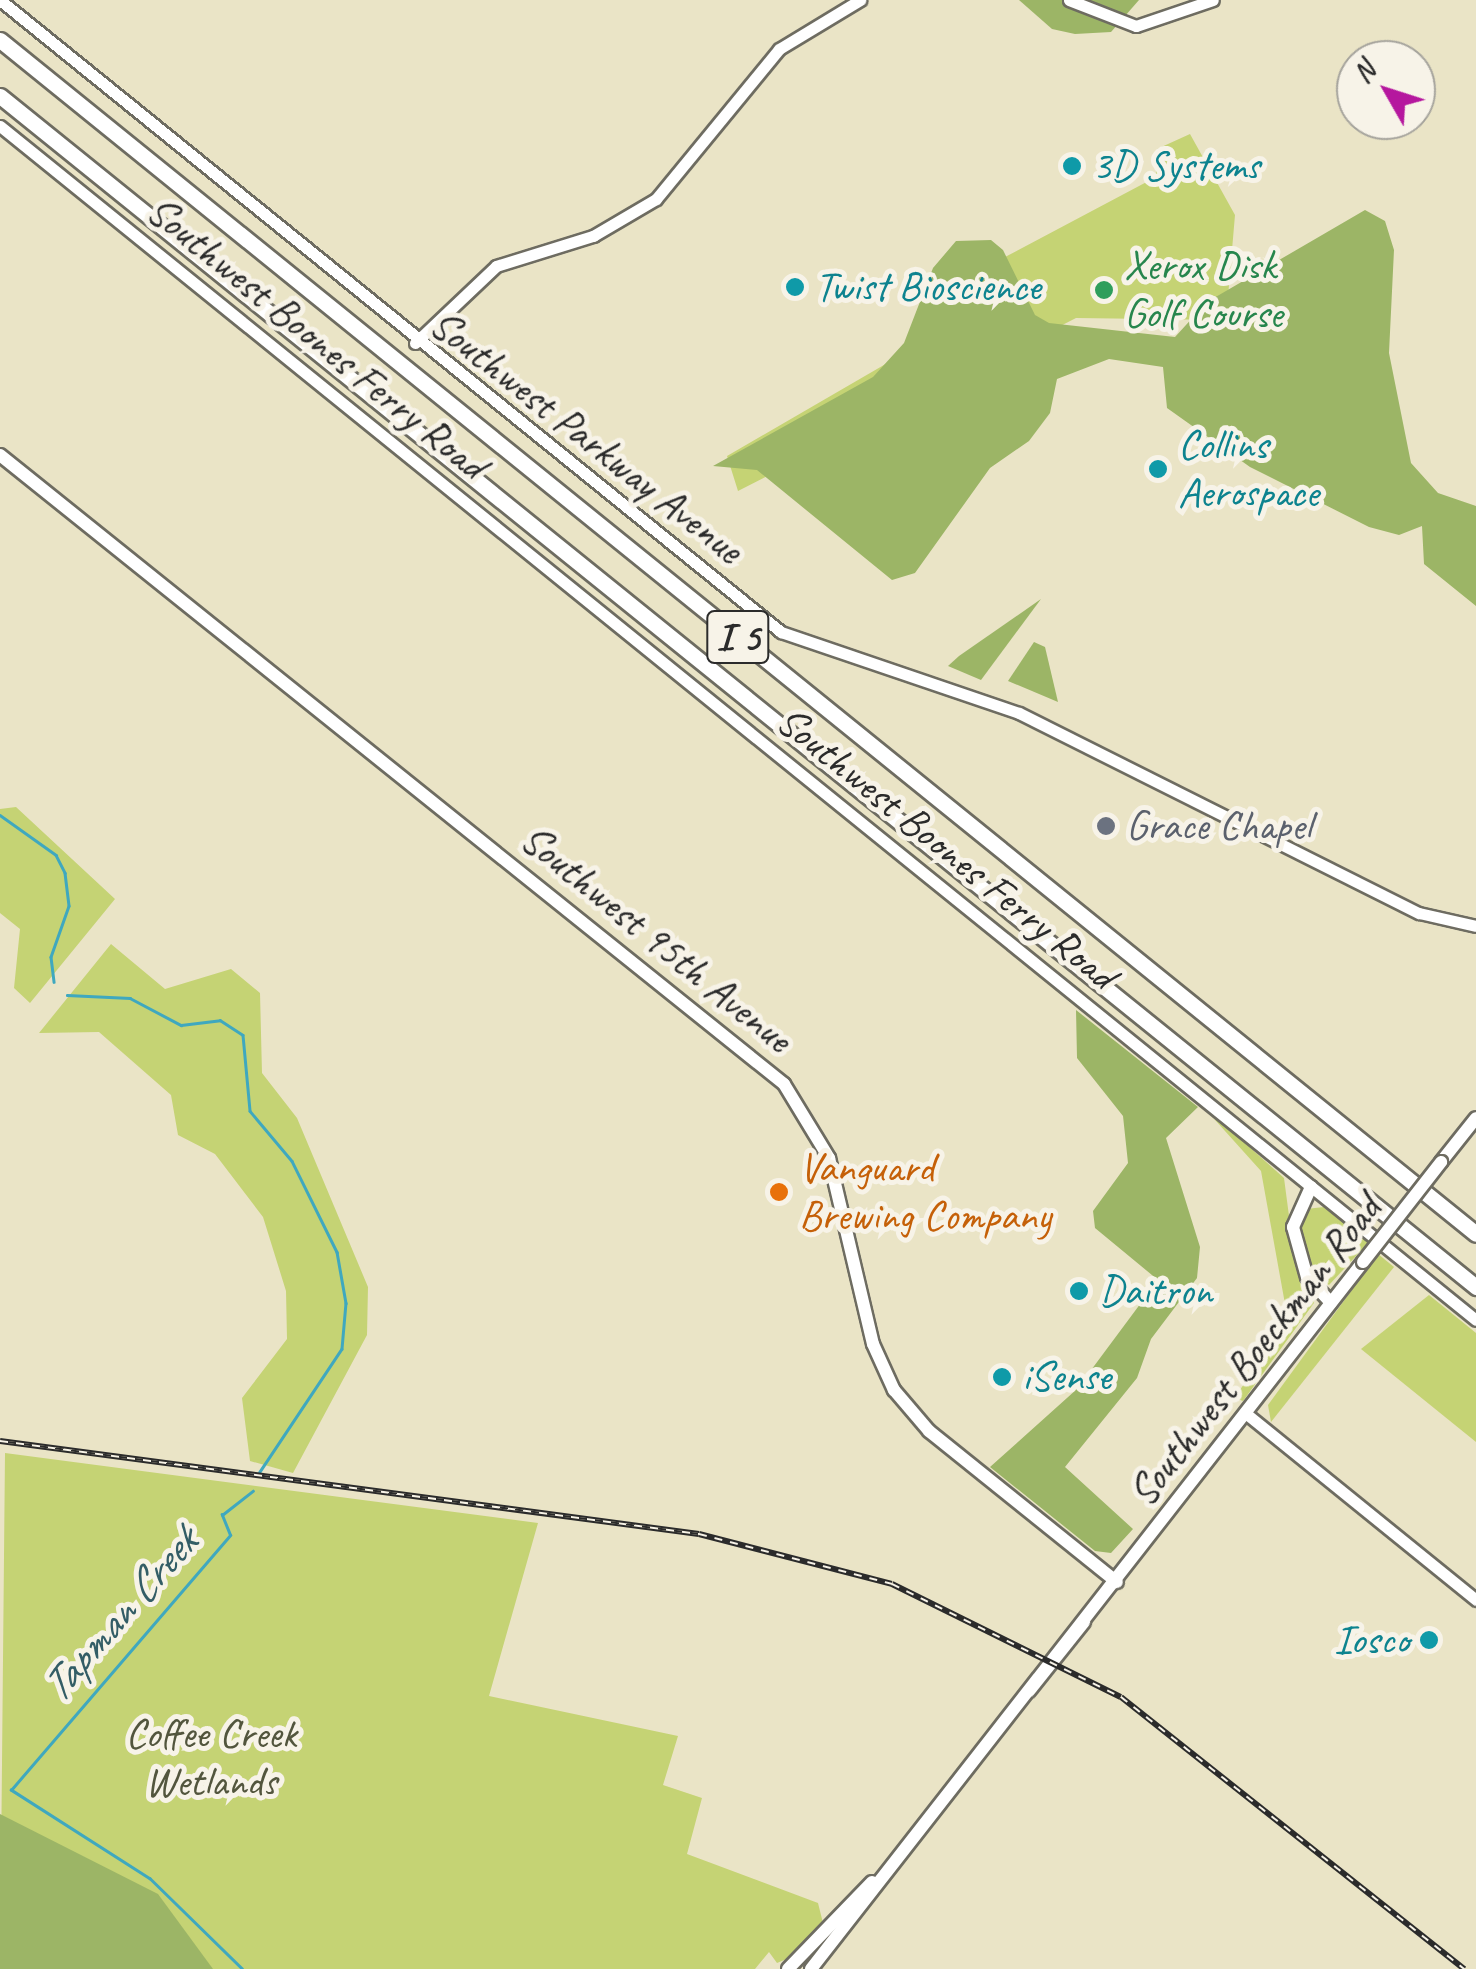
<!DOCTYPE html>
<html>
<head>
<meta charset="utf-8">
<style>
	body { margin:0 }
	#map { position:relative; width:1476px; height:1969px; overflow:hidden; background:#eae4c6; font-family:Caveat,sans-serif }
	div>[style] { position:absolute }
	.green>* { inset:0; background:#c5d374 }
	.forest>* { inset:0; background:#9cb566 }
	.stream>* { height:2.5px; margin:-1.25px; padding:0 1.25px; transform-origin:1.25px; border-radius:1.25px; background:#3fa8bf }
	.roads { filter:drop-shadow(2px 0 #6e6c61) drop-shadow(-2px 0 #6e6c61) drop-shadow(0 2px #6e6c61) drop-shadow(0 -2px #6e6c61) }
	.tertiary>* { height:11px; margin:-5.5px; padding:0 5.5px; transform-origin:5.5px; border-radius:5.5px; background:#fff }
	.secondary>* { height:12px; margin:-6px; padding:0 6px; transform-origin:6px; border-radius:6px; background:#fff }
	.motorway>* { height:15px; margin:-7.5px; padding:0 7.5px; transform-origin:7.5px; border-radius:7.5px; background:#fff }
	.rail>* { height:6px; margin-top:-3px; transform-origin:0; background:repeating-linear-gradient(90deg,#f7f3e8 0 8px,#2b2b2b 0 16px); box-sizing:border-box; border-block:2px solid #2b2b2b }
	.bridges { filter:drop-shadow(2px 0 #6e6c61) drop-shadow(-2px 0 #6e6c61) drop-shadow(0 2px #6e6c61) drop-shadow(0 -2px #6e6c61) }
	.secondary-bridge>* { height:12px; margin:-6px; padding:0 6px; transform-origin:6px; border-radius:6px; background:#fff }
	.dots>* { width:28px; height:28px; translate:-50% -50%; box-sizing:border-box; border:5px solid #f7f3e8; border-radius:50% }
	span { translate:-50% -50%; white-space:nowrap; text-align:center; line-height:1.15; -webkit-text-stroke:10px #f7f3e8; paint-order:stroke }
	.shield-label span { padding:2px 8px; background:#f7f3e8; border:2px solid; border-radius:8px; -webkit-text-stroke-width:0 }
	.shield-label { font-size:40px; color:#2b2b2b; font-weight:700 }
	.culture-label { font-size:42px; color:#0d838f }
	.left { translate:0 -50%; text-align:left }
	.right { translate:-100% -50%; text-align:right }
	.leisure-label { font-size:42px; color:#27864d }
	.street-label { font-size:42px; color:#2b2b2b }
	.worship-label { font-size:42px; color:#5b616d }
	.food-label { font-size:42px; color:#c56008 }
	.park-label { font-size:42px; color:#52553d }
	.water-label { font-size:45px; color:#335d66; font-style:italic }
	.north { position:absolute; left:1336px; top:40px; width:100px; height:100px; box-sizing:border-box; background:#f7f3e8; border:2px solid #a5a39c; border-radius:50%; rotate:309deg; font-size:28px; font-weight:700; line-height:40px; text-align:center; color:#2b2b2b }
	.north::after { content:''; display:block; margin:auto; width:35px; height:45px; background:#b5179e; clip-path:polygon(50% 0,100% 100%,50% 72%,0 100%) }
</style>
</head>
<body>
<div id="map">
	<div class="green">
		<div style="clip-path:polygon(1190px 134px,1235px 215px,1226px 320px,1076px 318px,738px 491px,727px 456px,970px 315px,990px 265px,1156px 177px,1157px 149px)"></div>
		<div style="clip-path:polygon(16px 807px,115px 899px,30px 1003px,14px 988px,20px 929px,0 913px,0 809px)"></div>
		<div style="clip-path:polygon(111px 944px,165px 989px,231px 969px,260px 993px,262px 1073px,297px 1118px,368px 1287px,367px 1335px,293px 1473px,250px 1461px,242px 1398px,287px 1339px,286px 1291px,263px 1217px,215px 1154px,178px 1135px,171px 1095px,99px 1032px,39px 1033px)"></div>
		<div style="clip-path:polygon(1198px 1101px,1284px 1178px,1296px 1269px,1314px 1303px,1243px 1401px,1235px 1398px,1287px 1315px,1261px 1171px)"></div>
		<div style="clip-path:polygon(1324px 1207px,1370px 1241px,1329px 1285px,1311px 1272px,1299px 1225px,1306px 1209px)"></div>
		<div style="clip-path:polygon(1378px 1254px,1394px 1267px,1271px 1422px,1268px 1405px)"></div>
		<div style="clip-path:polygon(1429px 1295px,1476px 1333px,1476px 1442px,1361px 1349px)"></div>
		<div style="clip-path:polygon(5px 1453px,538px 1523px,489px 1696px,678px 1736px,663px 1785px,702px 1798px,687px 1854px,818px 1903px,823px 1923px,789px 1958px,777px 1963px,769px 1952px,755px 1969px,0 1969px)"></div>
	</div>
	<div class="forest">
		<div style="clip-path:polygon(1019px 0,1139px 0,1111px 32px,1075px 34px,1052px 29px)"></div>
		<div style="clip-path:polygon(1365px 210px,1385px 221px,1394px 250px,1389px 353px,1411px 463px,1438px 493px,1476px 506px,1476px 606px,1424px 564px,1422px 526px,1399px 535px,1369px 527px,1250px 467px,1167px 408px,1163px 367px,1109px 359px,1057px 379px,1050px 413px,1029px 441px,990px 468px,915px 573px,892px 580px,757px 470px,713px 466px,873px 377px,904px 343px,933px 268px,956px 241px,991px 240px,1003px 250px,1035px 315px,1049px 323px,1175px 337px,1207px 302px)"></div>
		<div style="clip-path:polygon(1041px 599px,981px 680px,948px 666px,959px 656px)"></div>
		<div style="clip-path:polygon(1034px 642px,1045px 647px,1058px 702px,1008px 681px)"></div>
		<div style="clip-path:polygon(1076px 1010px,1198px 1107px,1166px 1138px,1200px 1247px,1197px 1278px,1151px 1339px,1137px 1378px,1065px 1467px,1133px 1529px,1111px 1553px,1095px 1551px,990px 1467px,1077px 1389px,1158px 1280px,1095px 1228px,1093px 1211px,1128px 1163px,1123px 1116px,1077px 1058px)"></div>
		<div style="clip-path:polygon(0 1814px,158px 1894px,213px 1969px,0 1969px)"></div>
	</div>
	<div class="stream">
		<div style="left:0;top:815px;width:69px;rotate:35.5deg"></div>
		<div style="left:56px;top:855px;width:20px;rotate:63deg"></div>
		<div style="left:65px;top:873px;width:33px;rotate:83deg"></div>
		<div style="left:69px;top:906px;width:54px;rotate:109.4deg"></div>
		<div style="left:51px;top:957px;width:25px;rotate:83deg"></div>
		<div style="left:67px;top:995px;width:63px;rotate:2.7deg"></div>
		<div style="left:130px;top:998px;width:58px;rotate:27.9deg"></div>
		<div style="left:181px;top:1025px;width:39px;rotate:-7deg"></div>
		<div style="left:220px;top:1020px;width:27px;rotate:33deg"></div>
		<div style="left:243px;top:1035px;width:76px;rotate:84.7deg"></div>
		<div style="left:250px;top:1111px;width:65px;rotate:50deg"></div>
		<div style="left:292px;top:1161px;width:102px;rotate:63.7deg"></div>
		<div style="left:337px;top:1252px;width:52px;rotate:80deg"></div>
		<div style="left:346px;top:1303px;width:46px;rotate:95deg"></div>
		<div style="left:342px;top:1349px;width:148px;rotate:123.7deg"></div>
		<div style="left:242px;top:1969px;width:129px;rotate:-135.6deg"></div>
		<div style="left:150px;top:1879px;width:165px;rotate:-147.4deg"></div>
		<div style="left:11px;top:1790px;width:336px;rotate:-49.3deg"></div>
		<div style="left:230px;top:1535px;width:22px;rotate:-112deg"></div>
		<div style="left:222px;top:1515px;width:39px;rotate:-38deg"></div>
	</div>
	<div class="roads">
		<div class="tertiary">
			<div style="left:0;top:0;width:1005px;rotate:38.98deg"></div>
			<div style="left:781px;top:632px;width:251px;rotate:18.8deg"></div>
			<div style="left:1019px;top:713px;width:447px;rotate:26.6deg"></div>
			<div style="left:1419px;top:913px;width:58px;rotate:12.8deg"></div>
			<div style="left:1069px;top:0;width:72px;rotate:21.2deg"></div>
			<div style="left:1136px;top:26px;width:81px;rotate:-18.7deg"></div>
			<div style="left:0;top:126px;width:1898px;rotate:38.97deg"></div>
			<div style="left:415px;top:343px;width:112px;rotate:-43.5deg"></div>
			<div style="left:496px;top:266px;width:102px;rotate:-17.2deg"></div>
			<div style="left:593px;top:236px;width:73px;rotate:-30.4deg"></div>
			<div style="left:656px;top:199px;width:194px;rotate:-50.6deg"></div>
			<div style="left:779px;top:49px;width:95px;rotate:-31.2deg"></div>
			<div style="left:1249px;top:1416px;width:292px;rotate:39deg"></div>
		</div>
		<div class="secondary">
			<div style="left:0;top:455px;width:1005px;rotate:38.74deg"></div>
			<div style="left:784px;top:1084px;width:87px;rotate:58.7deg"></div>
			<div style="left:829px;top:1158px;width:191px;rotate:76.7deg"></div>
			<div style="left:873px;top:1344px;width:51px;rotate:65.5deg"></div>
			<div style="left:894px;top:1390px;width:54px;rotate:49.5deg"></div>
			<div style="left:929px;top:1431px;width:241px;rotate:38.8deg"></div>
			<div style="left:1441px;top:1162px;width:56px;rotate:-51.5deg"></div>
			<div style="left:1311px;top:1187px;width:44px;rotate:114.2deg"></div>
			<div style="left:1293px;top:1227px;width:52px;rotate:74.4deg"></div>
			<div style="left:1307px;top:1277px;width:35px;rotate:47deg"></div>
			<div style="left:1029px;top:1691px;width:88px;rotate:-51.4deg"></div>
			<div style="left:788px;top:1969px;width:121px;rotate:-46deg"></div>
			<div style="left:811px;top:1969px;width:897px;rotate:-52.02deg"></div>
		</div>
		<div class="motorway">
			<div style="left:0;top:40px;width:1898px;rotate:38.97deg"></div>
			<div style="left:0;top:96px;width:1897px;rotate:38.9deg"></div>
		</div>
	</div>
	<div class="rail">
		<div style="left:0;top:1441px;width:705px;rotate:7.58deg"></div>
		<div style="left:699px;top:1534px;width:199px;rotate:14.5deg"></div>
		<div style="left:892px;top:1584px;width:255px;rotate:26.3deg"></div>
		<div style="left:1121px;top:1697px;width:438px;rotate:38.4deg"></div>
	</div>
	<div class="bridges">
		<div class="secondary-bridge">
			<div style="left:1363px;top:1262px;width:127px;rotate:-52deg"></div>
		</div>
	</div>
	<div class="dots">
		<div style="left:1072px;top:166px;background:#0f9aa8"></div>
		<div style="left:795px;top:287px;background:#0f9aa8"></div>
		<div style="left:1104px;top:290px;background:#2e9e5b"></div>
		<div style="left:1158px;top:469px;background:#0f9aa8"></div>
		<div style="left:1106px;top:826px;background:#6b7280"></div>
		<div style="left:779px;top:1192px;background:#e8710a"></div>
		<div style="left:1079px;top:1291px;background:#0f9aa8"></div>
		<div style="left:1002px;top:1377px;background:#0f9aa8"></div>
		<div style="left:1429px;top:1640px;background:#0f9aa8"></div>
	</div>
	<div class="shield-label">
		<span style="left:738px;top:637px">I 5</span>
	</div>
	<div class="culture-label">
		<span class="left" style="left:1092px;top:166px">3D Systems</span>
		<span class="left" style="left:815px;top:287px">Twist Bioscience</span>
		<span class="left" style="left:1178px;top:469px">Collins<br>Aerospace</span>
		<span class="left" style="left:1099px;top:1291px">Daitron</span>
		<span class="left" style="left:1022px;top:1377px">iSense</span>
		<span class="right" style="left:1409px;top:1640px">Iosco</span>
	</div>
	<div class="leisure-label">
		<span class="left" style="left:1124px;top:290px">Xerox Disk<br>Golf Course</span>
	</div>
	<div class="street-label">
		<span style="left:316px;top:338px;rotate:39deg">Southwest Boones Ferry Road</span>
		<span style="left:586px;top:437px;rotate:38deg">Southwest Parkway Avenue</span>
		<span style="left:946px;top:848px;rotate:39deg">Southwest Boones Ferry Road</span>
		<span style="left:656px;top:939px;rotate:39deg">Southwest 95th Avenue</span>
		<span style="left:1255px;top:1351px;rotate:-52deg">Southwest Boeckman Road</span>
	</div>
	<div class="worship-label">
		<span class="left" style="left:1126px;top:826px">Grace Chapel</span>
	</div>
	<div class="food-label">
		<span class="left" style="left:799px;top:1192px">Vanguard<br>Brewing Company</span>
	</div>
	<div class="park-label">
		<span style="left:211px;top:1758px">Coffee Creek<br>Wetlands</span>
	</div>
	<div class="water-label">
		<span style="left:119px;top:1615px;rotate:-49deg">Tapman Creek</span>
	</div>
	<div class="north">N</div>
</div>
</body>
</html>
